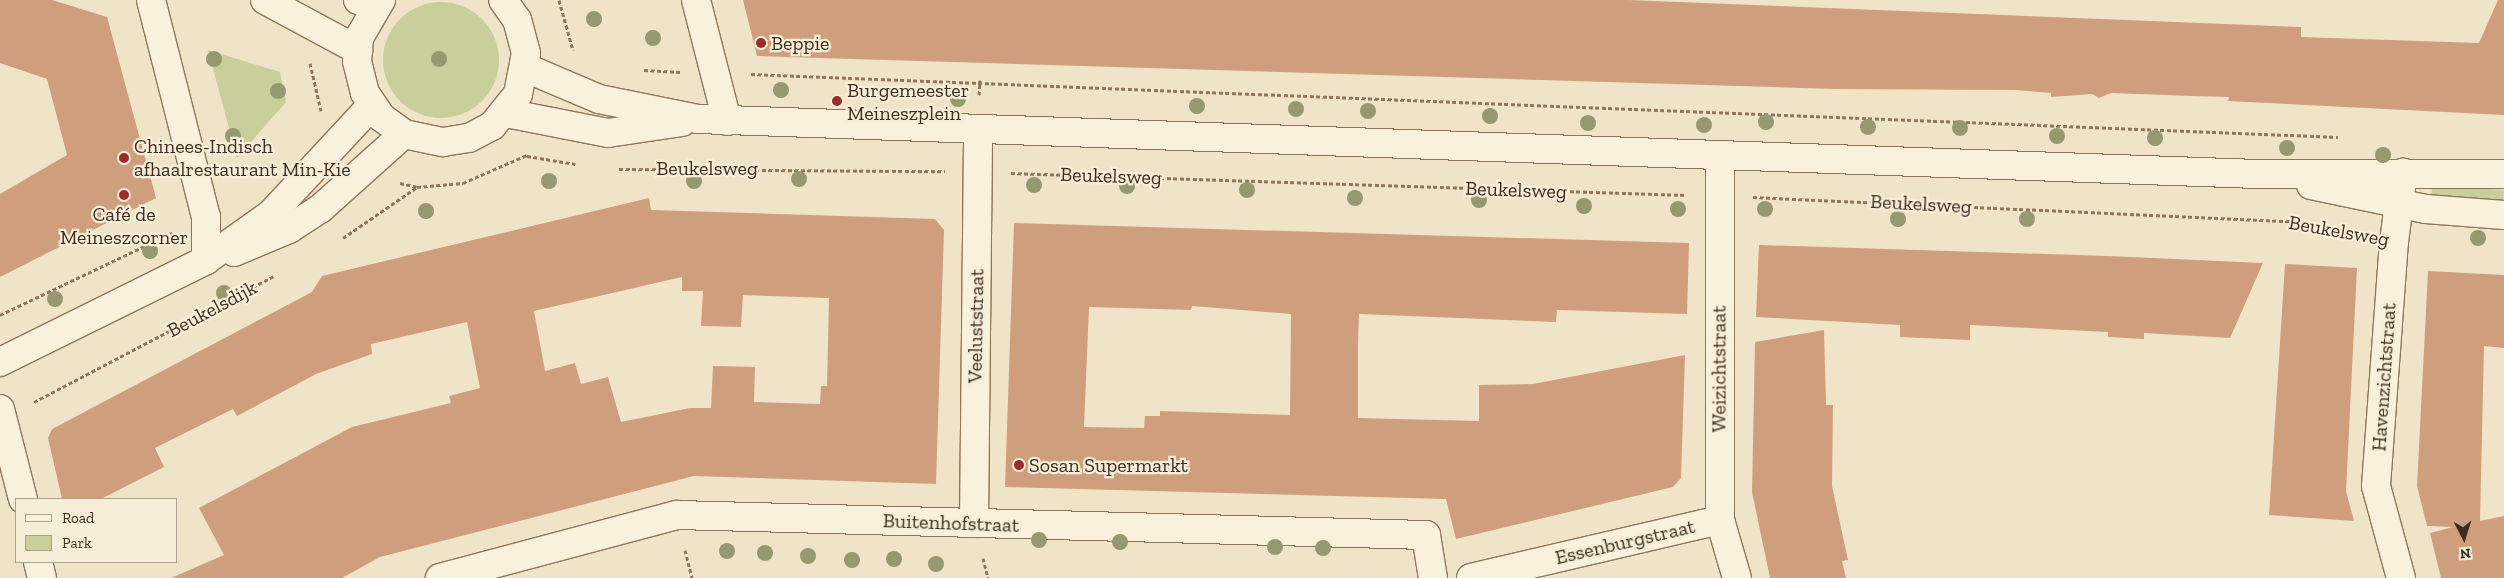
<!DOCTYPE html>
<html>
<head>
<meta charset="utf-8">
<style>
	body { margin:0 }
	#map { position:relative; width:2504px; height:578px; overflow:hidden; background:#f0e4c8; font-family:"Zilla Slab",serif }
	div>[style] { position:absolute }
	.green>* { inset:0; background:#c9cf9b; transform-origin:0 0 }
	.round { border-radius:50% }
	.building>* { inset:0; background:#cf9f7d }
	.path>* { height:3px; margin-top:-1.5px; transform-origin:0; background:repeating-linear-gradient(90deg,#8d765c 0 4px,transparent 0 6.5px) }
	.roads { filter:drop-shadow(1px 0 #8d765c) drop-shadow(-1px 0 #8d765c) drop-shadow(0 1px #8d765c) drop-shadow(0 -1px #8d765c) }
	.minor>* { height:28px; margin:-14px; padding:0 14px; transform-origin:14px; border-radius:14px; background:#faf1dc }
	.secondary>* { height:28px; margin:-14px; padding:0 14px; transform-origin:14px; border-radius:14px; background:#faf1dc }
	.trees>* { width:16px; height:16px; margin:-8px; border-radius:50%; background:#96986f }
	.dots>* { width:14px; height:14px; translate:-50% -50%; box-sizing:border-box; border:2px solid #f7eed8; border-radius:50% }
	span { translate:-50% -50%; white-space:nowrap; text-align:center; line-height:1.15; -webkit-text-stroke:4.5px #f7eed8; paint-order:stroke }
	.poi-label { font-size:20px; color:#3d2e20 }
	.left { translate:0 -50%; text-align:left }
	.street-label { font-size:20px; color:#3d2e20 }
	.legend { position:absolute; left:15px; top:498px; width:162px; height:65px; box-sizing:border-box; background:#f7eed8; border:1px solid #ada18e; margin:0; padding:6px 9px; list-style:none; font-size:15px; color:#3d2e20 }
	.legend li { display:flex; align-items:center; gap:10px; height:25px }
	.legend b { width:25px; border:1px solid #ada18e }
	.north { position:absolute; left:2439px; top:513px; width:50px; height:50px; -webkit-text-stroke:4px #f7eed8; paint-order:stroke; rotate:175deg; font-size:14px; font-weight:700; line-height:20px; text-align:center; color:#3d2e20 }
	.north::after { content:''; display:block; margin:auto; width:18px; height:22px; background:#3d2e20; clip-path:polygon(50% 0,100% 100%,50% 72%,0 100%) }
</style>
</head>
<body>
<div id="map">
	<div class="green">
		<div class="round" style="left:383px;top:2px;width:116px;height:116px"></div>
		<div style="clip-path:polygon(208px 50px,280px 72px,286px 102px,237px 158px)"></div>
		<div style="left:2432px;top:186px;width:72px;height:15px;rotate:3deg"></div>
	</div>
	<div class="building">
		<div style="clip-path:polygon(0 0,52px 0,107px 17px,156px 198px,0 277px,0 194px,67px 155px,47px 79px,0 63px)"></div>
		<div style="clip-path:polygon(743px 0,1628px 0,2301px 27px,2301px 37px,2479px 43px,2498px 0,2504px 0,2504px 115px,2228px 101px,2229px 97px,2191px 96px,2111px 93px,2099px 98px,2092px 94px,2051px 97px,2051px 93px,2015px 90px,1834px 89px,757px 56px)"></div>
		<div style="clip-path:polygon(evenodd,649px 198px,651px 210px,935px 219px,944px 230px,936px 484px,694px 476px,380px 557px,342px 578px,171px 578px,224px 555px,199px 508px,352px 427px,451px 403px,449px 396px,480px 388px,467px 322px,371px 344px,372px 354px,316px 374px,237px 416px,233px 409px,155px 448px,164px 467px,101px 499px,62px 499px,48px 438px,52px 429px,312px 292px,322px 276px,649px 198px,682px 277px,682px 291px,703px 291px,701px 326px,741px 327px,743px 295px,829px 298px,827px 386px,821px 386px,820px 404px,754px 402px,755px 367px,713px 366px,711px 408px,690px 408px,621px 422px,608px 377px,581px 384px,575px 363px,545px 371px,534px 311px,682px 277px)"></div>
		<div style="clip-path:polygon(evenodd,1014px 223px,1689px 243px,1687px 314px,1557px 310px,1556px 322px,1359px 314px,1358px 345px,1358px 418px,1479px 421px,1479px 385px,1533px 384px,1685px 355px,1681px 478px,1673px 487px,1456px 539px,1446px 499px,1005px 487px,1014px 223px,1192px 306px,1291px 314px,1290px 415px,1160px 411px,1160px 416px,1145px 416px,1144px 428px,1084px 427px,1089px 307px,1191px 310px,1192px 306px)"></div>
		<div style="clip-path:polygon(1759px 245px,2108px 256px,2263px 263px,2230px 338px,2144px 333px,2144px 339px,2108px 337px,2108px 332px,1970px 325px,1970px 340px,1900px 337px,1900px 325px,1756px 317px)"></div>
		<div style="clip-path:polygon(2285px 264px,2357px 268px,2346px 491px,2354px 521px,2269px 515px)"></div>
		<div style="clip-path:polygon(2428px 271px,2504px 275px,2504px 348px,2484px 346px,2480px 521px,2504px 516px,2504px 578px,2441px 578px,2430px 533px,2453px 527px,2427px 526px,2417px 486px)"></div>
		<div style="clip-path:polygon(1824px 330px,1826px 405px,1833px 405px,1832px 486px,1848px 560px,1842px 561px,1846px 578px,1770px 578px,1752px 492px,1755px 342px)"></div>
	</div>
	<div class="path">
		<div style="left:559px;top:0;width:52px;rotate:74.4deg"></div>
		<div style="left:310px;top:63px;width:49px;rotate:77.1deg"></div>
		<div style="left:644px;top:70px;width:36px;rotate:3deg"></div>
		<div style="left:751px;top:74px;width:1588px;rotate:2.27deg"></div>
		<div style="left:979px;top:95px;width:15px;rotate:-86deg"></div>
		<div style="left:527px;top:156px;width:49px;rotate:9.5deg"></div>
		<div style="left:619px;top:169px;width:326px;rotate:0.4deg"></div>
		<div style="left:1011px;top:173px;width:676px;rotate:1.86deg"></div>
		<div style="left:400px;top:183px;width:17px;rotate:13deg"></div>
		<div style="left:417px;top:187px;width:46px;rotate:-5deg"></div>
		<div style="left:463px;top:183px;width:70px;rotate:-23.6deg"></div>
		<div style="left:1753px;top:197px;width:554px;rotate:2.59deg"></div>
		<div style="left:343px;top:238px;width:90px;rotate:-34.6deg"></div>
		<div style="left:0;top:315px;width:191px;rotate:-25.5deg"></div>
		<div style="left:34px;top:402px;width:271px;rotate:-27.7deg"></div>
		<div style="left:685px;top:550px;width:29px;rotate:76deg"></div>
		<div style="left:983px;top:558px;width:21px;rotate:76deg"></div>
	</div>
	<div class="roads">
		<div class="minor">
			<div style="left:151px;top:0;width:224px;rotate:75.8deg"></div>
			<div style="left:206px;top:217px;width:43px;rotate:90deg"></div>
			<div style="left:265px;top:0;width:106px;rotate:28.3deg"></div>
			<div style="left:358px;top:0;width:19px;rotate:16deg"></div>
			<div style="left:696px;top:0;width:125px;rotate:75.6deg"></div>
			<div style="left:1720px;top:157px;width:363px;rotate:90deg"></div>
			<div style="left:1720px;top:520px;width:60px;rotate:73.7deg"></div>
			<div style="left:0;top:409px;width:93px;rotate:75.7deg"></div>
			<div style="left:974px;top:523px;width:393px;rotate:-89.4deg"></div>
			<div style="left:38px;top:562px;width:16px;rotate:76deg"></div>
			<div style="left:440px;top:578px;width:245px;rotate:-14.9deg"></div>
			<div style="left:677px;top:515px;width:749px;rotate:1.53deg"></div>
			<div style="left:1426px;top:535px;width:44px;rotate:80.8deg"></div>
			<div style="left:1471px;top:578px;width:256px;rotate:-13.1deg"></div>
			<div style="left:2401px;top:578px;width:95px;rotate:-105.2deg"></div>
			<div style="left:2376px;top:486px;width:245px;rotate:-85.8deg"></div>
			<div style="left:2394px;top:242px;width:70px;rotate:-82.6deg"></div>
		</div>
		<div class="secondary">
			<div style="left:381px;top:0;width:44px;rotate:120.1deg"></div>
			<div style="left:359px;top:38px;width:23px;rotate:95deg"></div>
			<div style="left:357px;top:61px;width:33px;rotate:76deg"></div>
			<div style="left:365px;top:93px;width:29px;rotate:56deg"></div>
			<div style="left:381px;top:117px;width:29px;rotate:36deg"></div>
			<div style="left:404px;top:134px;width:40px;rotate:12deg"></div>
			<div style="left:443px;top:142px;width:26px;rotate:-9deg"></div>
			<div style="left:469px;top:138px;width:26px;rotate:-28deg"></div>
			<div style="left:492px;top:126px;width:41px;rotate:-50.9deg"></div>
			<div style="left:518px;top:94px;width:42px;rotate:-79deg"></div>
			<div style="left:526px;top:53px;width:34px;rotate:-105deg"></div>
			<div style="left:517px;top:20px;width:24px;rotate:-125deg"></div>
			<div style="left:526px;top:68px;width:79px;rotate:23deg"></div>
			<div style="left:599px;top:99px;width:101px;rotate:11.4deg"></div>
			<div style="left:698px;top:119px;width:1564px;rotate:2.02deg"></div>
			<div style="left:2261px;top:174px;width:243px"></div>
			<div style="left:506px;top:113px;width:104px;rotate:11.1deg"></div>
			<div style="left:608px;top:133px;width:75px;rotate:-8.5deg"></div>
			<div style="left:2311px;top:185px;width:117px;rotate:11.8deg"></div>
			<div style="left:2426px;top:209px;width:78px;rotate:4.4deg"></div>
			<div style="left:234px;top:252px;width:60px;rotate:-22.7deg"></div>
			<div style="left:289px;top:229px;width:37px;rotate:-33deg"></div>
			<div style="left:320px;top:209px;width:113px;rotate:-41.8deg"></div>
			<div style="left:0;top:362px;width:230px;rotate:-26.3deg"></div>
			<div style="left:206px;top:260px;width:80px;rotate:-35.3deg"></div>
			<div style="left:271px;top:214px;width:149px;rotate:-47.2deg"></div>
		</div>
	</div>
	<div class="trees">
		<div style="left:594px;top:19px"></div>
		<div style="left:653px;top:38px"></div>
		<div style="left:214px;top:59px"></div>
		<div style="left:439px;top:59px"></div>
		<div style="left:781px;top:90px"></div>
		<div style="left:278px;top:91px"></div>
		<div style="left:958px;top:99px"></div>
		<div style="left:1197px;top:106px"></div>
		<div style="left:1296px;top:109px"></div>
		<div style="left:1368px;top:111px"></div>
		<div style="left:1490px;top:116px"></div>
		<div style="left:1766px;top:122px"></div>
		<div style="left:1588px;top:123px"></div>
		<div style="left:1704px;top:125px"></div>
		<div style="left:1868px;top:127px"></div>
		<div style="left:1960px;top:128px"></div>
		<div style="left:233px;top:136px"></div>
		<div style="left:2057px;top:136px"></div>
		<div style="left:2155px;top:138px"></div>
		<div style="left:2287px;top:148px"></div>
		<div style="left:2383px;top:155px"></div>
		<div style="left:799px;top:179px"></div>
		<div style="left:549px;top:181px"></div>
		<div style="left:694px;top:181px"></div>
		<div style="left:1034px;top:185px"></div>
		<div style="left:1127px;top:186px"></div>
		<div style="left:1247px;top:190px"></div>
		<div style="left:1355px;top:198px"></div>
		<div style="left:1479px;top:200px"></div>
		<div style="left:1584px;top:206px"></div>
		<div style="left:1678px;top:209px"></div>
		<div style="left:1765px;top:209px"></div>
		<div style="left:426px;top:211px"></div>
		<div style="left:1898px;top:219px"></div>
		<div style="left:2027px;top:219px"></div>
		<div style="left:2478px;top:238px"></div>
		<div style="left:150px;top:251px"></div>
		<div style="left:224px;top:293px"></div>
		<div style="left:55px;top:299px"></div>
		<div style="left:1039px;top:540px"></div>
		<div style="left:1120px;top:542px"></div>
		<div style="left:1275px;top:547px"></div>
		<div style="left:1323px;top:548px"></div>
		<div style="left:727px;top:551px"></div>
		<div style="left:765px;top:553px"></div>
		<div style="left:808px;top:556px"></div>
		<div style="left:894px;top:559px"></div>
		<div style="left:852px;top:560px"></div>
		<div style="left:936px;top:564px"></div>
	</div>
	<div class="dots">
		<div style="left:761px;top:43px;background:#9e2a2b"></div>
		<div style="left:837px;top:101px;background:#9e2a2b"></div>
		<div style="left:124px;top:158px;background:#9e2a2b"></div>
		<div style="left:124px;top:195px;background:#9e2a2b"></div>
		<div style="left:1019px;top:465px;background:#9e2a2b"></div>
	</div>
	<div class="poi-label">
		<span class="left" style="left:771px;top:43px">Beppie</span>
		<span class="left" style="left:847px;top:102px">Burgemeester<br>Meineszplein</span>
		<span class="left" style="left:134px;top:158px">Chinees-Indisch<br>afhaalrestaurant Min-Kie</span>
		<span style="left:124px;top:226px">Café de<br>Meineszcorner</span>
		<span class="left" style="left:1029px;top:465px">Sosan Supermarkt</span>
	</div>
	<div class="street-label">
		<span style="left:707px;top:168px">Beukelsweg</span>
		<span style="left:1111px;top:176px;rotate:2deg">Beukelsweg</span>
		<span style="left:1516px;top:190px;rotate:2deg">Beukelsweg</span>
		<span style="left:1921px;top:204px;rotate:3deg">Beukelsweg</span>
		<span style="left:2339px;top:231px;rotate:10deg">Beukelsweg</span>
		<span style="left:212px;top:309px;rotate:-28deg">Beukelsdijk</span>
		<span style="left:976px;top:326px;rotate:-89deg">Veeluststraat</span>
		<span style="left:1719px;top:369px;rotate:-90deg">Weizichtstraat</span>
		<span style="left:2384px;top:377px;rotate:-86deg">Havenzichtstraat</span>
		<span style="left:951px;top:523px;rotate:2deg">Buitenhofstraat</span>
		<span style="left:1625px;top:542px;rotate:-13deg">Essenburgstraat</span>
	</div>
	<ul class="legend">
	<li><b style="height:6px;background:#faf1dc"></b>Road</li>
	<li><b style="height:14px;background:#c9cf9b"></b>Park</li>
	</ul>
	<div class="north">N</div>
</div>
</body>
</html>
